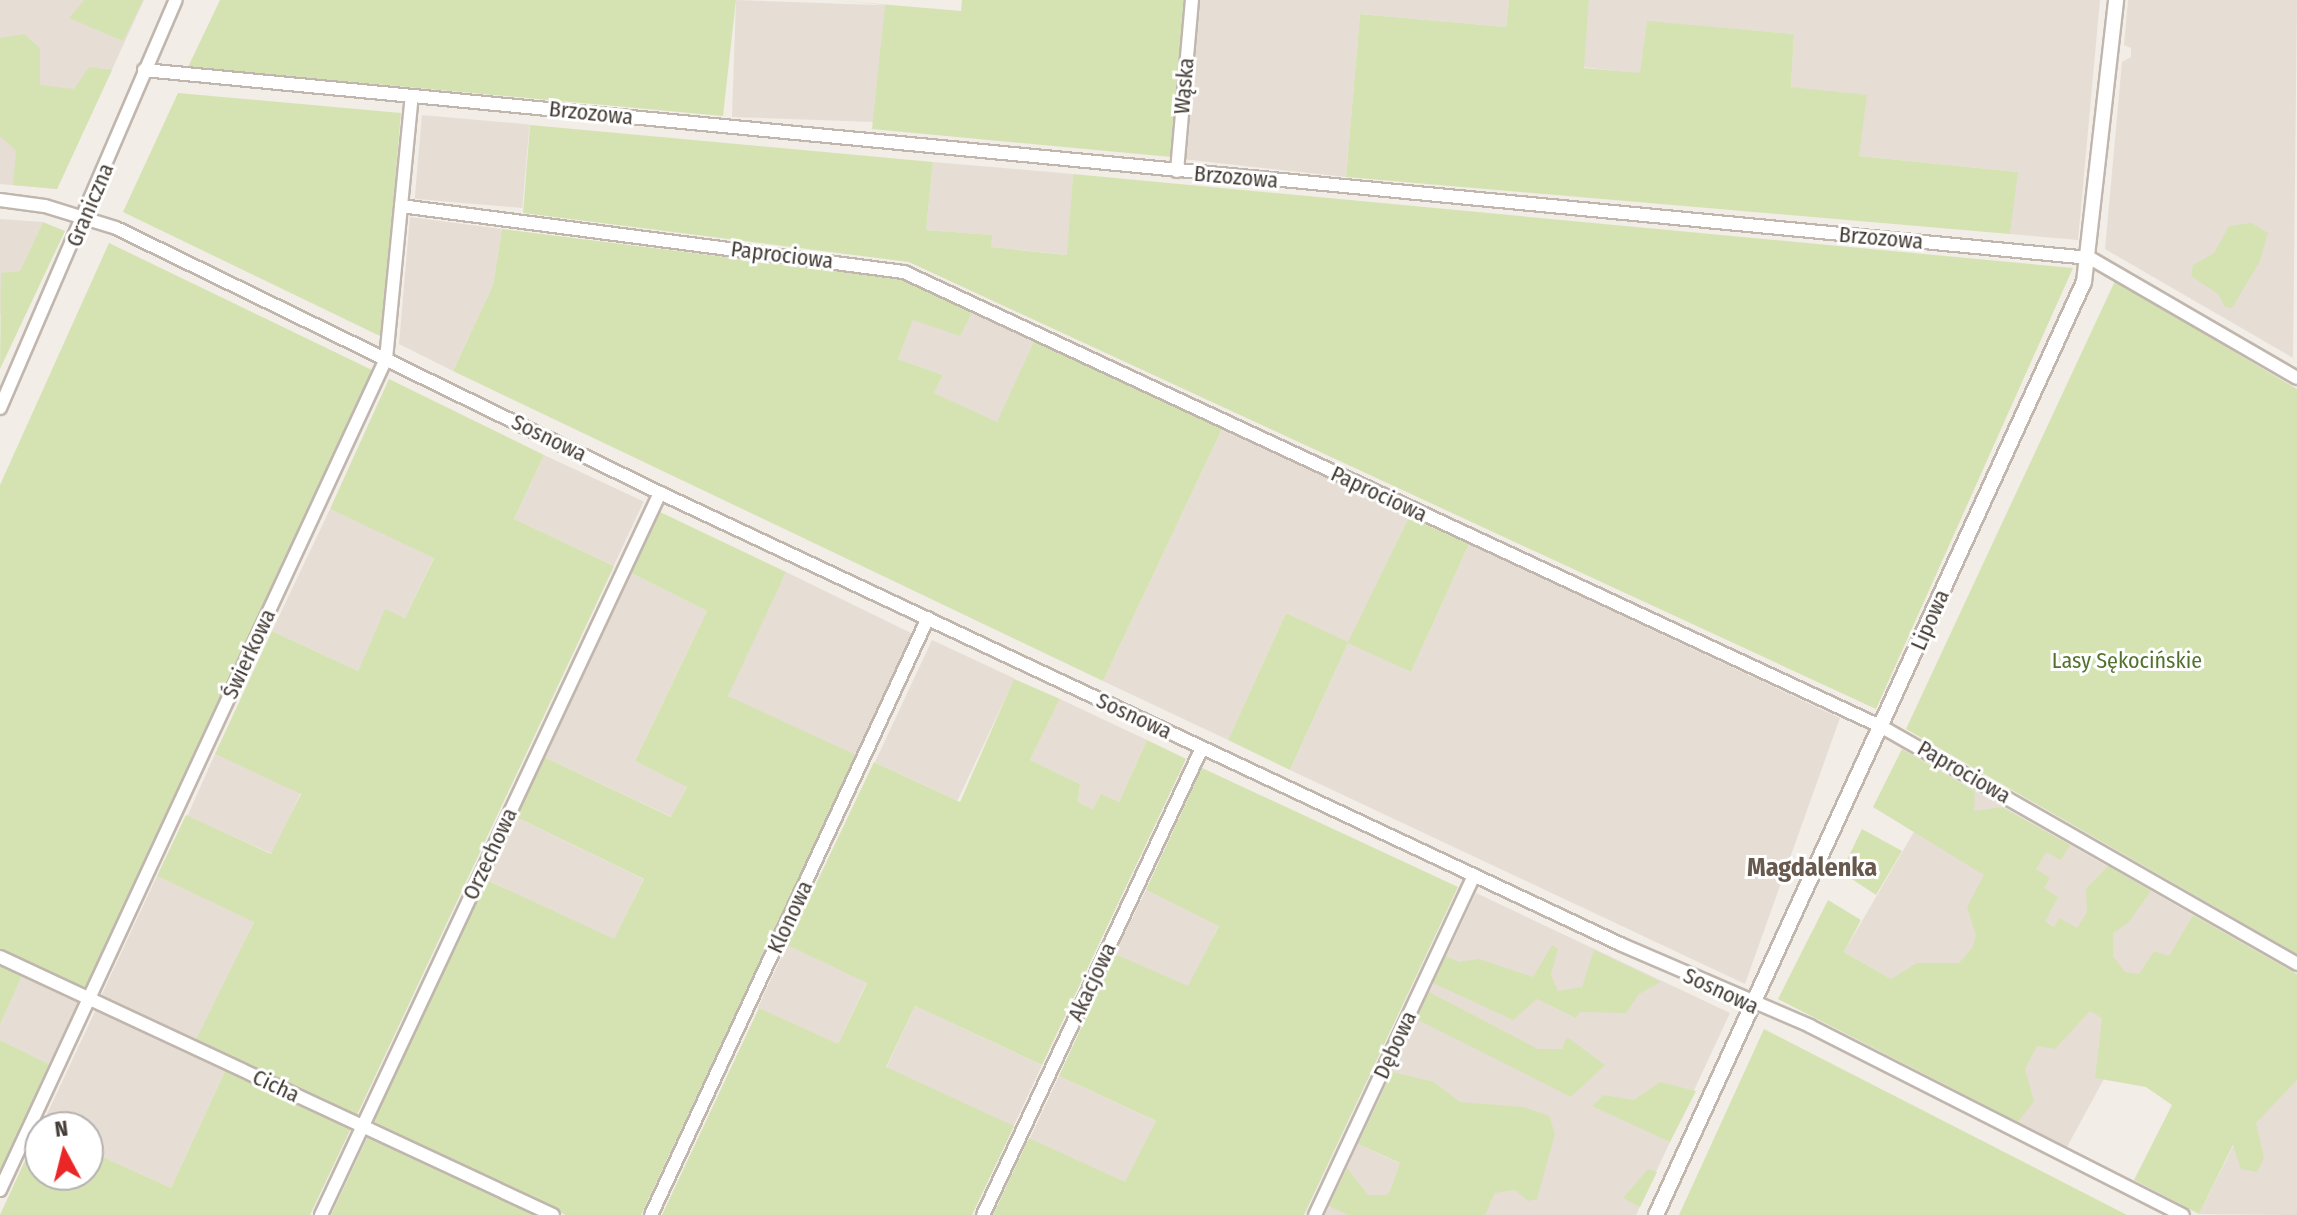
<!DOCTYPE html>
<html>
<head>
<meta charset="utf-8">
<style>
	body { margin:0 }
	#map { position:relative; width:2297px; height:1215px; overflow:hidden; background:#f2ede7; font-family:"Fira Sans Condensed",sans-serif }
	div>[style] { position:absolute }
	.residential>* { inset:0; background:#e6ded5; transform-origin:0 0 }
	.green>* { inset:0; background:#d5e3b3 }
	.roads { filter:drop-shadow(2px 0 #c0b6ad) drop-shadow(-2px 0 #c0b6ad) drop-shadow(0 2px #c0b6ad) drop-shadow(0 -2px #c0b6ad) }
	.minor>* { height:12px; margin:-6px; padding:0 6px; transform-origin:6px; border-radius:6px; background:#fff }
	.tertiary>* { height:14px; margin:-7px; padding:0 7px; transform-origin:7px; border-radius:7px; background:#fff }
	span { translate:-50% -50%; white-space:nowrap; text-align:center; line-height:1.15; -webkit-text-stroke:6px #fff; paint-order:stroke }
	.street-label { font-size:22px; color:#453d36 }
	.park-label { font-size:22px; color:#52722e }
	.quarter-label { font-size:26px; color:#67594e; font-weight:700 }
	.north { position:absolute; left:24px; top:1111px; width:80px; height:80px; box-sizing:border-box; background:#fff; border:2px solid #b5b1af; border-radius:50%; rotate:353deg; font-size:22px; font-weight:700; line-height:32px; text-align:center; color:#453d36 }
	.north::after { content:''; display:block; margin:auto; width:28px; height:36px; background:#ea2726; clip-path:polygon(50% 0,100% 100%,50% 72%,0 100%) }
</style>
</head>
<body>
<div id="map">
	<div class="residential">
		<div style="clip-path:polygon(0 0,144px 0,57px 189px,0 184px)"></div>
		<div style="left:736px;top:0;width:149px;height:117px;rotate:2deg"></div>
		<div style="clip-path:polygon(1196px 0,1509px 0,1506px 27px,1360px 14px,1346px 177px,1182px 159px)"></div>
		<div style="clip-path:polygon(1589px 0,2100px 0,2078px 240px,2010px 234px,2017px 172px,1859px 156px,1791px 87px,1794px 34px,1647px 22px,1641px 74px,1583px 67px)"></div>
		<div style="clip-path:polygon(2128px 0,2297px 0,2293px 358px,2105px 249px,2122px 62px,2131px 57px,2131px 48px,2124px 45px)"></div>
		<div style="left:422px;top:115px;width:108px;height:84px;rotate:5deg"></div>
		<div style="clip-path:polygon(933px 162px,1073px 174px,1068px 255px,991px 247px,991px 235px,926px 230px)"></div>
		<div style="clip-path:polygon(410px 217px,502px 229px,493px 285px,453px 371px,399px 344px)"></div>
		<div style="clip-path:polygon(0 219px,43px 222px,0 315px)"></div>
		<div style="clip-path:polygon(972px 313px,1034px 341px,997px 423px,933px 393px,943px 375px,898px 359px,913px 319px,960px 335px)"></div>
		<div style="clip-path:polygon(1222px 429px,1409px 517px,1349px 642px,1411px 672px,1469px 544px,1840px 718px,1745px 984px,1290px 770px,1348px 643px,1286px 613px,1228px 740px,1103px 681px)"></div>
		<div style="left:544px;top:455px;width:110px;height:71px;rotate:25deg"></div>
		<div style="clip-path:polygon(330px 509px,434px 557px,405px 618px,385px 610px,358px 671px,272px 631px)"></div>
		<div style="left:786px;top:572px;width:142px;height:137px;rotate:26deg"></div>
		<div style="clip-path:polygon(631px 573px,707px 611px,635px 761px,687px 786px,672px 817px,544px 757px)"></div>
		<div style="left:932px;top:640px;width:91px;height:135px;rotate:25deg"></div>
		<div style="clip-path:polygon(1060px 699px,1147px 740px,1119px 802px,1093px 809px,1078px 802px,1080px 784px,1030px 760px)"></div>
		<div style="left:215px;top:754px;width:94px;height:68px;rotate:24deg"></div>
		<div style="clip-path:polygon(1947px 775px,2193px 915px,2067px 1147px,2002px 1114px,1967px 1023px,1844px 952px)"></div>
		<div style="left:516px;top:817px;width:142px;height:69px;rotate:26deg"></div>
		<div style="left:157px;top:876px;width:107px;height:136px;rotate:25deg"></div>
		<div style="left:1146px;top:890px;width:81px;height:71px;rotate:26deg"></div>
		<div style="clip-path:polygon(1476px 893px,1730px 1013px,1636px 1215px,1325px 1215px,1358px 1144px,1489px 1205px,1495px 1193px,1387px 1082px)"></div>
		<div style="left:787px;top:945px;width:88px;height:69px;rotate:25deg"></div>
		<div style="clip-path:polygon(23px 974px,80px 1000px,49px 1064px,0 1040px,0 1025px)"></div>
		<div style="left:915px;top:1006px;width:140px;height:68px;rotate:25deg"></div>
		<div style="clip-path:polygon(97px 1007px,226px 1069px,171px 1188px,88px 1150px,88px 1127px,41px 1127px)"></div>
		<div style="clip-path:polygon(2297px 1029px,2297px 1215px,2199px 1214px,2257px 1099px)"></div>
		<div style="left:1059px;top:1076px;width:107px;height:69px;rotate:25deg"></div>
	</div>
	<div class="green">
		<div style="clip-path:polygon(84px 0,143px 0,123px 41px,69px 18px)"></div>
		<div style="clip-path:polygon(220px 0,736px 0,723px 116px,188px 67px)"></div>
		<div style="clip-path:polygon(833px 0,961px 11px,962px 0,1186px 0,1171px 157px,872px 129px,885px 5px)"></div>
		<div style="clip-path:polygon(1509px 0,1589px 0,1584px 68px,1640px 73px,1647px 21px,1794px 34px,1791px 87px,1867px 95px,1859px 156px,2018px 172px,2010px 234px,1346px 177px,1360px 14px,1506px 27px)"></div>
		<div style="clip-path:polygon(24px 34px,40px 48px,40px 85px,74px 89px,89px 67px,112px 70px,57px 189px,13px 185px,16px 151px,0 136px,0 38px)"></div>
		<div style="clip-path:polygon(178px 93px,401px 113px,382px 337px,123px 212px)"></div>
		<div style="clip-path:polygon(530px 125px,933px 162px,926px 230px,992px 235px,991px 247px,1067px 255px,1073px 174px,2073px 268px,1876px 709px,909px 262px,523px 213px)"></div>
		<div style="clip-path:polygon(43px 222px,65px 231px,0 369px,1px 273px,20px 271px)"></div>
		<div style="clip-path:polygon(2252px 223px,2268px 233px,2260px 261px,2232px 308px,2225px 307px,2218px 294px,2191px 276px,2193px 265px,2214px 253px,2229px 226px)"></div>
		<div style="clip-path:polygon(502px 229px,901px 279px,972px 313px,960px 336px,913px 320px,898px 359px,943px 375px,934px 393px,997px 422px,1034px 341px,1222px 429px,1103px 681px,453px 371px,493px 285px)"></div>
		<div style="clip-path:polygon(109px 243px,372px 370px,85px 989px,0 950px,0 485px)"></div>
		<div style="clip-path:polygon(2115px 281px,2297px 389px,2297px 954px,1906px 729px)"></div>
		<div style="clip-path:polygon(389px 379px,544px 455px,514px 519px,614px 566px,356px 1117px,195px 1042px,254px 922px,157px 876px,186px 815px,271px 854px,301px 794px,215px 754px,272px 631px,358px 671px,385px 609px,405px 618px,434px 558px,330px 509px)"></div>
		<div style="clip-path:polygon(660px 512px,786px 572px,728px 696px,856px 755px,641px 1215px,566px 1215px,372px 1126px,487px 880px,614px 939px,644px 879px,516px 817px,544px 757px,671px 817px,687px 787px,635px 761px,707px 611px,631px 573px)"></div>
		<div style="clip-path:polygon(1409px 517px,1469px 544px,1411px 672px,1348px 643px,1290px 770px,1228px 740px,1286px 613px,1348px 642px)"></div>
		<div style="clip-path:polygon(1014px 679px,1060px 699px,1030px 760px,1080px 784px,1078px 802px,1093px 809px,1101px 794px,1119px 802px,1147px 740px,1186px 759px,1042px 1065px,915px 1006px,886px 1067px,1014px 1126px,972px 1215px,662px 1215px,759px 1008px,838px 1044px,867px 983px,787px 945px,874px 762px,960px 802px)"></div>
		<div style="clip-path:polygon(1902px 749px,1975px 791px,1974px 811px,2002px 807px,2070px 845px,2061px 860px,2046px 852px,2036px 869px,2050px 878px,2044px 888px,2058px 897px,2045px 922px,2054px 927px,2059px 918px,2077px 928px,2087px 912px,2086px 889px,2108px 866px,2151px 891px,2128px 923px,2113px 933px,2113px 956px,2125px 972px,2139px 974px,2154px 951px,2169px 956px,2193px 915px,2297px 974px,2297px 1080px,2256px 1123px,2264px 1158px,2257px 1172px,2241px 1169px,2233px 1145px,2199px 1214px,2134px 1180px,2172px 1105px,2146px 1087px,2095px 1078px,2102px 1018px,2090px 1011px,2055px 1049px,2037px 1046px,2025px 1069px,2034px 1101px,2018px 1122px,1778px 999px,1828px 900px,1861px 920px,1844px 952px,1891px 979px,1917px 963px,1959px 963px,1972px 948px,1976px 936px,1967px 907px,1984px 875px,1873px 807px)"></div>
		<div style="clip-path:polygon(1202px 768px,1458px 887px,1304px 1215px,993px 1215px,1029px 1138px,1125px 1182px,1156px 1121px,1059px 1076px,1115px 954px,1188px 986px,1219px 926px,1146px 890px)"></div>
		<div style="clip-path:polygon(1862px 829px,1902px 851px,1876px 895px,1841px 872px)"></div>
		<div style="clip-path:polygon(1552px 945px,1558px 949px,1551px 975px,1558px 991px,1582px 987px,1594px 950px,1661px 982px,1639px 994px,1626px 1013px,1580px 1012px,1576px 1018px,1537px 999px,1513px 1020px,1433px 983px,1446px 956px,1459px 962px,1479px 959px,1533px 977px)"></div>
		<div style="clip-path:polygon(0 963px,23px 974px,0 1025px)"></div>
		<div style="clip-path:polygon(1429px 992px,1538px 1049px,1562px 1049px,1567px 1037px,1605px 1065px,1571px 1097px,1416px 1019px)"></div>
		<div style="clip-path:polygon(1764px 1029px,2127px 1215px,1679px 1215px)"></div>
		<div style="clip-path:polygon(0 1040px,49px 1064px,0 1171px)"></div>
		<div style="clip-path:polygon(226px 1069px,352px 1126px,310px 1215px,0 1215px,40px 1128px,40px 1175px,88px 1175px,88px 1150px,171px 1188px)"></div>
		<div style="clip-path:polygon(1392px 1072px,1434px 1082px,1460px 1102px,1524px 1107px,1549px 1116px,1555px 1134px,1537px 1199px,1528px 1201px,1515px 1190px,1495px 1193px,1485px 1215px,1348px 1215px,1329px 1206px,1347px 1168px,1368px 1195px,1387px 1195px,1391px 1189px,1400px 1163px,1358px 1144px)"></div>
		<div style="clip-path:polygon(1660px 1082px,1696px 1091px,1670px 1142px,1592px 1106px,1604px 1095px,1634px 1100px)"></div>
		<div style="clip-path:polygon(369px 1134px,540px 1215px,331px 1215px)"></div>
		<div style="clip-path:polygon(1648px 1169px,1657px 1172px,1640px 1207px,1623px 1198px)"></div>
	</div>
	<div class="roads">
		<div class="minor">
			<div style="left:144px;top:70px;width:1955px;rotate:5.52deg"></div>
			<div style="left:2090px;top:258px;width:239px;rotate:30.1deg"></div>
			<div style="left:1177px;top:171px;width:172px;rotate:-85deg"></div>
			<div style="left:0;top:200px;width:45px;rotate:7.6deg"></div>
			<div style="left:45px;top:206px;width:74px;rotate:17.2deg"></div>
			<div style="left:116px;top:228px;width:605px;rotate:25.97deg"></div>
			<div style="left:660px;top:493px;width:1061px;rotate:25.16deg"></div>
			<div style="left:1620px;top:944px;width:207px;rotate:23.3deg"></div>
			<div style="left:1810px;top:1026px;width:418px;rotate:26.9deg"></div>
			<div style="left:401px;top:206px;width:507px;rotate:7.48deg"></div>
			<div style="left:904px;top:272px;width:1079px;rotate:24.95deg"></div>
			<div style="left:1882px;top:727px;width:478px;rotate:29.7deg"></div>
			<div style="left:0;top:408px;width:444px;rotate:-66.7deg"></div>
			<div style="left:0;top:957px;width:610px;rotate:25.01deg"></div>
			<div style="left:0;top:1190px;width:916px;rotate:-65.09deg"></div>
			<div style="left:386px;top:359px;width:264px;rotate:-84.4deg"></div>
			<div style="left:321px;top:1215px;width:798px;rotate:-64.85deg"></div>
			<div style="left:651px;top:1215px;width:658px;rotate:-65.11deg"></div>
			<div style="left:983px;top:1215px;width:516px;rotate:-64.88deg"></div>
			<div style="left:1315px;top:1215px;width:375px;rotate:-64.9deg"></div>
		</div>
		<div class="tertiary">
			<div style="left:1656px;top:1215px;width:1026px;rotate:-65.36deg"></div>
			<div style="left:2084px;top:282px;width:284px;rotate:-83.5deg"></div>
		</div>
	</div>
	<div class="street-label">
		<span style="left:1184px;top:86px;rotate:-85deg">Wąska</span>
		<span style="left:591px;top:113px;rotate:6deg">Brzozowa</span>
		<span style="left:1236px;top:177px;rotate:5deg">Brzozowa</span>
		<span style="left:90px;top:205px;rotate:-67deg">Graniczna</span>
		<span style="left:1881px;top:238px;rotate:5deg">Brzozowa</span>
		<span style="left:782px;top:255px;rotate:7deg">Paprociowa</span>
		<span style="left:549px;top:438px;rotate:26deg">Sosnowa</span>
		<span style="left:1379px;top:494px;rotate:25deg">Paprociowa</span>
		<span style="left:1930px;top:620px;rotate:-66deg">Lipowa</span>
		<span style="left:249px;top:654px;rotate:-65deg">Świerkowa</span>
		<span style="left:1134px;top:716px;rotate:25deg">Sosnowa</span>
		<span style="left:1964px;top:772px;rotate:30deg">Paprociowa</span>
		<span style="left:490px;top:854px;rotate:-65deg">Orzechowa</span>
		<span style="left:790px;top:917px;rotate:-65deg">Klonowa</span>
		<span style="left:1092px;top:982px;rotate:-65deg">Akacjowa</span>
		<span style="left:1721px;top:991px;rotate:25deg">Sosnowa</span>
		<span style="left:1395px;top:1045px;rotate:-65deg">Dębowa</span>
		<span style="left:276px;top:1086px;rotate:25deg">Cicha</span>
	</div>
	<div class="park-label">
		<span style="left:2127px;top:661px">Lasy Sękocińskie</span>
	</div>
	<div class="quarter-label">
		<span style="left:1812px;top:868px">Magdalenka</span>
	</div>
	<div class="north">N</div>
</div>
</body>
</html>
